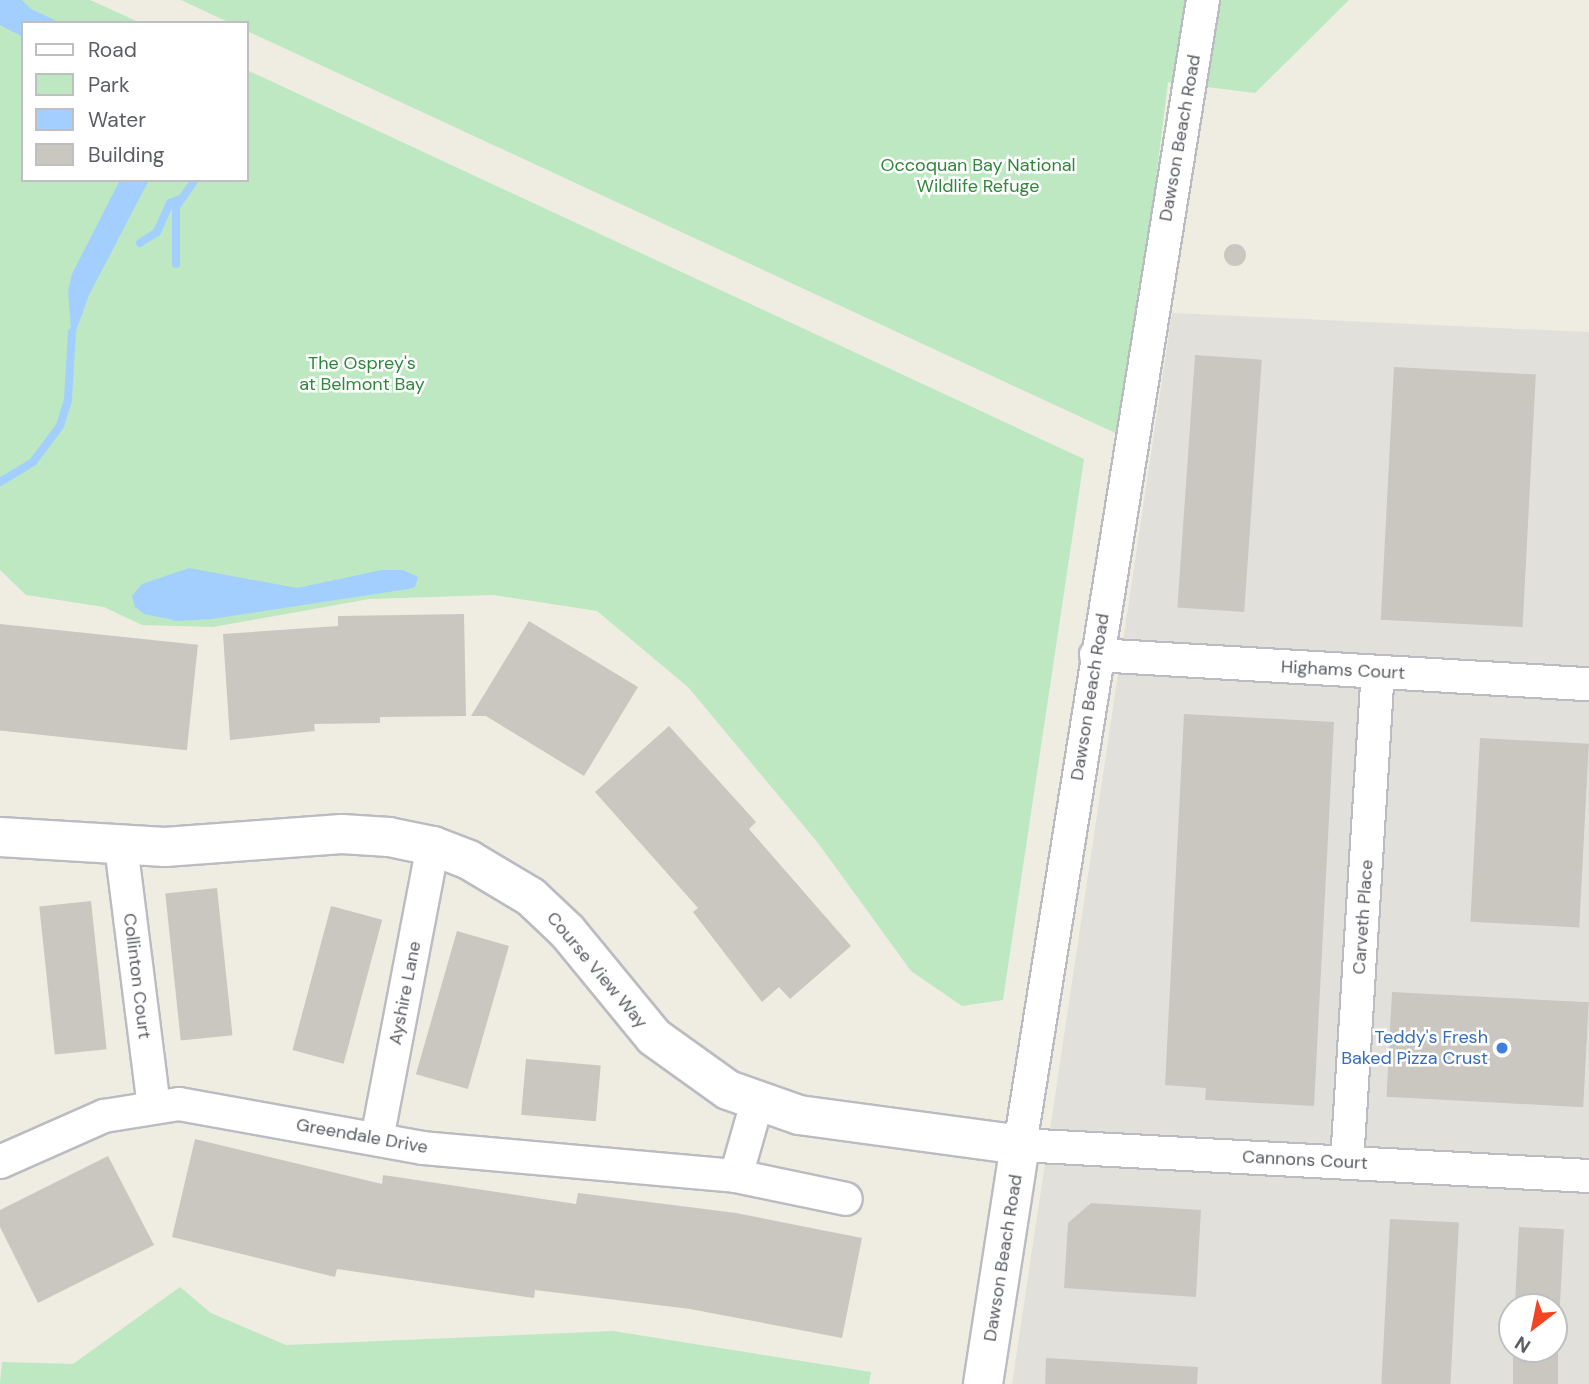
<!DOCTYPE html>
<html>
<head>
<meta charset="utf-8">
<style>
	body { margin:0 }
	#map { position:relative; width:1589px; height:1384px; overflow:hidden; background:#efede2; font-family:"DM Sans",sans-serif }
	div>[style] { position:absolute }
	.industrial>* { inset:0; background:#e2e0da }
	.green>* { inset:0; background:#bde8c1 }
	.water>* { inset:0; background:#a2cfff }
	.stream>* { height:8px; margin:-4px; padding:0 4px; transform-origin:4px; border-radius:4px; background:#a2cfff }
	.building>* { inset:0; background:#c9c7bf; transform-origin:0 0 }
	.round { border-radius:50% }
	.roads { filter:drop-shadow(2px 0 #babcc2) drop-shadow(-2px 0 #babcc2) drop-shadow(0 2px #babcc2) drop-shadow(0 -2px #babcc2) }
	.minor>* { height:32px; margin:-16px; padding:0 16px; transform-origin:16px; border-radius:16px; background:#fff }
	.tertiary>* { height:38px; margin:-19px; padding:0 19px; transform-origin:19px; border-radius:19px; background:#fff }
	.dots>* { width:19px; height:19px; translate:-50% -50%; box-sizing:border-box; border:4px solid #fff; border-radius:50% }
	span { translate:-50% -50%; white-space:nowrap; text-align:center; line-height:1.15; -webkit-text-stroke:5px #fff; paint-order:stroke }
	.street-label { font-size:18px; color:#5b5e64 }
	.park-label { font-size:18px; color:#2f873b }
	.shop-label { font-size:18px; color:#366cbe }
	.right { translate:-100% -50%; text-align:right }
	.legend { position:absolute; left:21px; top:21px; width:228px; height:161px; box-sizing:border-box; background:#fff; border:2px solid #bdbfc1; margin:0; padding:9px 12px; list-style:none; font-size:21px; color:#5b5e64 }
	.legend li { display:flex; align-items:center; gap:14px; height:35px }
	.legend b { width:35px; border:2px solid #bdbfc1 }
	.north { position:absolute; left:1498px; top:1293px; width:70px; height:70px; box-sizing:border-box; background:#fff; border:2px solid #bdbfc1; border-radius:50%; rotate:212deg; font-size:19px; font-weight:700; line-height:28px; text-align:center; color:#5b5e64 }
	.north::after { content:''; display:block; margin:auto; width:24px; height:32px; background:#f34524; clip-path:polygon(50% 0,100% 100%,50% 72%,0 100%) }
</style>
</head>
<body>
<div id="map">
	<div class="industrial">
		<div style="clip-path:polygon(evenodd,1172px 313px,1589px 332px,1589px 1384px,1012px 1384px,1172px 313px,1512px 1307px,1554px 1307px,1554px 1349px,1512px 1349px,1512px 1307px)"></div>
	</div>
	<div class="green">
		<div style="clip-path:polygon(0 0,90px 0,141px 23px,23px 23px,23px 180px,247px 180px,247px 70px,1084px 459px,1003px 1000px,962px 1006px,911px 971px,818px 843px,688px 687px,597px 611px,493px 595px,369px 599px,213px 627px,142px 625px,104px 607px,26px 595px,0 570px)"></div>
		<div style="clip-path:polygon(181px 0,1349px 0,1255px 93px,1168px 82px,1124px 437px,247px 31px,247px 23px,230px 23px)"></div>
		<div style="clip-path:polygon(180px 1287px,211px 1313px,286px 1345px,613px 1331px,871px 1372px,869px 1384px,0 1384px,2px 1362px,73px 1364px)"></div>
	</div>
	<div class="water">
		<div style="clip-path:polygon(0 0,22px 0,31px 9px,61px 23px,23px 23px,23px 37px,0 25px)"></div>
		<div style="clip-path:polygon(120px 180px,149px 180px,89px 295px,72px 342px,68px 291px,72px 274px)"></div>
		<div style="clip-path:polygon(189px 568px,297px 588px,382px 570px,403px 570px,418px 577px,415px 587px,408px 589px,212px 619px,178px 621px,144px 614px,135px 607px,132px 596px,142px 584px)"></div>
	</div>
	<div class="stream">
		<div style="left:140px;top:243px;width:20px;rotate:-33deg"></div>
		<div style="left:157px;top:232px;width:32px;rotate:-66deg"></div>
		<div style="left:170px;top:203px;width:11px;rotate:-22deg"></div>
		<div style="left:176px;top:264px;width:57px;rotate:-90deg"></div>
		<div style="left:176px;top:207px;width:33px;rotate:-55deg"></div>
		<div style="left:0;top:482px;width:39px;rotate:-31deg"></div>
		<div style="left:33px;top:462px;width:45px;rotate:-53.1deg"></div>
		<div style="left:60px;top:426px;width:28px;rotate:-73deg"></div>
		<div style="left:68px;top:399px;width:67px;rotate:-86.6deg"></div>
	</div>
	<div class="building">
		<div class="round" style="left:1224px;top:244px;width:22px;height:22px"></div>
		<div style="left:1195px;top:355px;width:67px;height:253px;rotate:4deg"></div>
		<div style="left:1394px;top:367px;width:142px;height:253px;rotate:3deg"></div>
		<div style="clip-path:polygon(464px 614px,466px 716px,380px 717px,380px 723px,314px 724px,315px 731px,230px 740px,223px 634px,338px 626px,338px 616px)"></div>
		<div style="clip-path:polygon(529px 621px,638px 687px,584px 776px,486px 716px,471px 716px)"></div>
		<div style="left:0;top:624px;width:199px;height:106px;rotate:6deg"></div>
		<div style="clip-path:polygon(1184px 714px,1334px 722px,1314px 1106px,1205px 1100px,1206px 1088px,1165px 1085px)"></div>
		<div style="clip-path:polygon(669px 726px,756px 822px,749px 829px,851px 946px,790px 999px,779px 987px,762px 1002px,693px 912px,698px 908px,595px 792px)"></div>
		<div style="left:1480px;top:738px;width:109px;height:184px;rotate:3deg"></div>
		<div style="left:217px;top:888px;width:148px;height:52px;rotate:84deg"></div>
		<div style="left:91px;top:901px;width:149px;height:52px;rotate:84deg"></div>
		<div style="left:331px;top:906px;width:53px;height:149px;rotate:15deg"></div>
		<div style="left:457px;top:931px;width:54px;height:149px;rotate:16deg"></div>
		<div style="left:1392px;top:992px;width:197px;height:105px;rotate:3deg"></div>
		<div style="left:526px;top:1059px;width:75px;height:56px;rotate:5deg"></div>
		<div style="clip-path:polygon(195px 1139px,382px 1184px,383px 1175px,576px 1204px,578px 1193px,736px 1213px,862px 1238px,842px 1338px,690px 1309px,535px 1290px,534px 1298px,337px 1269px,335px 1277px,172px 1237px)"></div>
		<div style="clip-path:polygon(108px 1156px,154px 1245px,38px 1303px,0 1227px,0 1210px)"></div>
		<div style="clip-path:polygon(1091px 1203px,1201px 1210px,1196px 1297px,1064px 1288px,1068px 1223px)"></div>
		<div style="left:1390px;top:1219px;width:69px;height:165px;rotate:3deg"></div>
		<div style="left:1519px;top:1227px;width:45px;height:80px;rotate:3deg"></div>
		<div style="left:1513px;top:1349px;width:45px;height:35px"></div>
		<div style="clip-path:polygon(1046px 1358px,1198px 1367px,1197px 1384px,1045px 1384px)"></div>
	</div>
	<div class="roads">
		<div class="minor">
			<div style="left:1203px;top:0;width:1160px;rotate:99.08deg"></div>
			<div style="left:1020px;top:1145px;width:570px;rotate:3.12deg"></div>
			<div style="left:1096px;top:655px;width:494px;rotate:3.4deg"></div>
			<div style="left:121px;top:846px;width:262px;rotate:82.8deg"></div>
			<div style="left:377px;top:1139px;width:298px;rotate:-79.2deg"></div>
			<div style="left:0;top:1162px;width:114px;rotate:-23.9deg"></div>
			<div style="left:104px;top:1116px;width:76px;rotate:-9.1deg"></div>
			<div style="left:179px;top:1104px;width:248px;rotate:10.2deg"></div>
			<div style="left:423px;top:1148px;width:314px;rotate:5.1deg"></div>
			<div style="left:736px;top:1176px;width:76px;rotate:-74deg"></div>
			<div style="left:1347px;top:1162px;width:491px;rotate:-86.4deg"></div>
			<div style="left:736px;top:1176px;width:112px;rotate:11.8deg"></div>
		</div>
		<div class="tertiary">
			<div style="left:0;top:837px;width:165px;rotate:3.5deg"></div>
			<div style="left:165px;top:847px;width:177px;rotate:-4.2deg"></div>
			<div style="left:342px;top:834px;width:47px;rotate:3.7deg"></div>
			<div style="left:389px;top:837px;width:45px;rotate:11.6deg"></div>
			<div style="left:433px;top:846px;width:39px;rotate:21deg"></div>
			<div style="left:469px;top:860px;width:72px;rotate:30.8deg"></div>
			<div style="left:531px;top:897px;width:50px;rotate:43.4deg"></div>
			<div style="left:567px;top:931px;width:137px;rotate:50.6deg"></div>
			<div style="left:654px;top:1037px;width:91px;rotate:35.6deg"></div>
			<div style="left:728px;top:1090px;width:75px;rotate:19.4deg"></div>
			<div style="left:799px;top:1115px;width:223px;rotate:7.7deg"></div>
			<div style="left:1020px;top:1145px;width:242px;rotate:98.8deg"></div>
		</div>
	</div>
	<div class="dots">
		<div style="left:1502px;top:1048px;background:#3f7fe0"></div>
	</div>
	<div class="street-label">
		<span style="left:1180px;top:138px;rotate:-80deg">Dawson Beach Road</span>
		<span style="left:1343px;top:670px;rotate:3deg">Highams Court</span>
		<span style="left:1090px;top:697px;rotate:-81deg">Dawson Beach Road</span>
		<span style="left:1363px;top:917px;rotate:-86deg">Carveth Place</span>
		<span style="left:597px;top:970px;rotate:50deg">Course View Way</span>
		<span style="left:137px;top:976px;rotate:83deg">Collinton Court</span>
		<span style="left:405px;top:993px;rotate:-79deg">Ayshire Lane</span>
		<span style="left:362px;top:1136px;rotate:10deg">Greendale Drive</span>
		<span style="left:1305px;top:1160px;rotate:3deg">Cannons Court</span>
		<span style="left:1003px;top:1258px;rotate:-81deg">Dawson Beach Road</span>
	</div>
	<div class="park-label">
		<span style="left:978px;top:176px">Occoquan Bay National<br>Wildlife Refuge</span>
		<span style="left:362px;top:374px">The Osprey's<br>at Belmont Bay</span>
	</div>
	<div class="shop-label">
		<span class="right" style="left:1488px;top:1048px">Teddy's Fresh<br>Baked Pizza Crust</span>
	</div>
	<ul class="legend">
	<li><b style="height:9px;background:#fff"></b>Road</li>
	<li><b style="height:19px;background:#bde8c1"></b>Park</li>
	<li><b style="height:19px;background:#a2cfff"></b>Water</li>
	<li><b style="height:19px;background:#c9c7bf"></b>Building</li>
	</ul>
	<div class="north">N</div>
</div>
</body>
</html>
